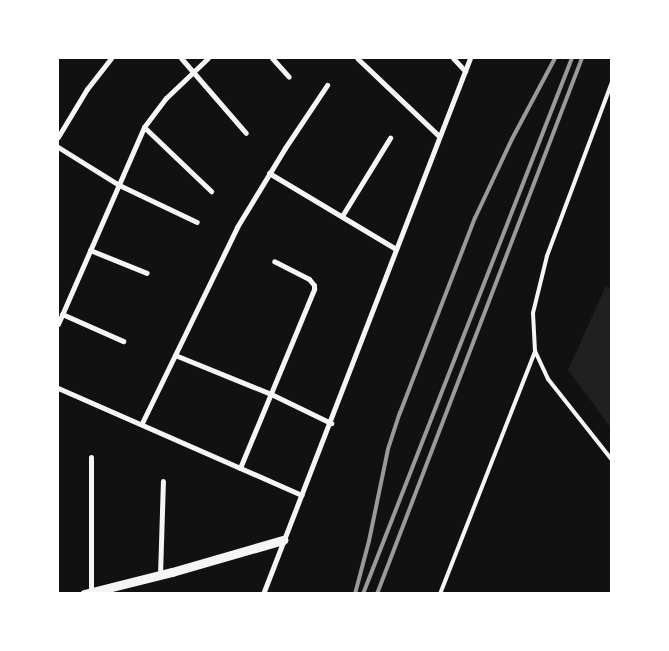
<!DOCTYPE html>
<html>
<head>
<meta charset="utf-8">
<style>
	body { margin:0 }
	#map { position:relative; width:669px; height:651px; overflow:hidden; background:#111; font-family:Signika,sans-serif }
	div>[style] { position:absolute }
	.green>* { inset:0; background:#202020 }
	.service>* { height:4px; margin:-2px; padding:0 2px; transform-origin:2px; border-radius:2px; background:#f5f5f5 }
	.minor>* { height:5px; margin:-2.5px; padding:0 2.5px; transform-origin:2.5px; border-radius:2.5px; background:#f5f5f5 }
	.tertiary>* { height:9px; margin:-4.5px; padding:0 4.5px; transform-origin:4.5px; border-radius:4.5px; background:#f5f5f5 }
	.rail>* { height:4px; margin:-2px; padding:0 2px; transform-origin:2px; border-radius:2px; background:#9a9a9a }
	span { translate:-50% -50%; white-space:nowrap; text-align:center; line-height:1.15; -webkit-text-stroke:4px #fff; paint-order:stroke }
	.frame { position:absolute; inset:0; border:59px solid #fff; pointer-events:none }
</style>
</head>
<body>
<div id="map">
	<div class="green">
		<div style="clip-path:polygon(606px 286px,612px 290px,611px 428px,568px 370px)"></div>
	</div>
	<div class="service">
		<div style="left:612px;top:82px;width:186px;rotate:110.5deg"></div>
		<div style="left:547px;top:256px;width:59px;rotate:103.8deg"></div>
		<div style="left:533px;top:313px;width:38px;rotate:87deg"></div>
		<div style="left:535px;top:351px;width:31px;rotate:65deg"></div>
		<div style="left:548px;top:379px;width:103px;rotate:51.7deg"></div>
		<div style="left:440px;top:594px;width:261px;rotate:-68.6deg"></div>
	</div>
	<div class="minor">
		<div style="left:181px;top:58px;width:99px;rotate:49.1deg"></div>
		<div style="left:272px;top:58px;width:25px;rotate:48deg"></div>
		<div style="left:357px;top:58px;width:113px;rotate:43.6deg"></div>
		<div style="left:453px;top:58px;width:18px;rotate:47deg"></div>
		<div style="left:144px;top:127px;width:93px;rotate:43.7deg"></div>
		<div style="left:58px;top:137px;width:56px;rotate:-58.9deg"></div>
		<div style="left:87px;top:89px;width:39px;rotate:-52deg"></div>
		<div style="left:58px;top:147px;width:72px;rotate:31.9deg"></div>
		<div style="left:119px;top:185px;width:86px;rotate:25.4deg"></div>
		<div style="left:269px;top:173px;width:148px;rotate:30.9deg"></div>
		<div style="left:342px;top:216px;width:92px;rotate:-58.4deg"></div>
		<div style="left:90px;top:250px;width:61px;rotate:22deg"></div>
		<div style="left:62px;top:314px;width:67px;rotate:23.9deg"></div>
		<div style="left:58px;top:324px;width:215px;rotate:-66.4deg"></div>
		<div style="left:144px;top:127px;width:36px;rotate:-53deg"></div>
		<div style="left:166px;top:98px;width:58px;rotate:-43.6deg"></div>
		<div style="left:175px;top:355px;width:104px;rotate:22.1deg"></div>
		<div style="left:271px;top:394px;width:67px;rotate:25.8deg"></div>
		<div style="left:58px;top:388px;width:266px;rotate:23.7deg"></div>
		<div style="left:142px;top:423px;width:218px;rotate:-64.1deg"></div>
		<div style="left:237px;top:227px;width:92px;rotate:-58.7deg"></div>
		<div style="left:285px;top:148px;width:76px;rotate:-56.3deg"></div>
		<div style="left:240px;top:468px;width:194px;rotate:-67.5deg"></div>
		<div style="left:314px;top:289px;width:4px;rotate:-90deg"></div>
		<div style="left:314px;top:285px;width:8px;rotate:-130deg"></div>
		<div style="left:309px;top:279px;width:39px;rotate:-153deg"></div>
		<div style="left:160px;top:575px;width:94px;rotate:-88.2deg"></div>
		<div style="left:91px;top:592px;width:135px;rotate:-90deg"></div>
		<div style="left:263px;top:594px;width:575px;rotate:-68.88deg"></div>
	</div>
	<div class="tertiary">
		<div style="left:84px;top:594px;width:91px;rotate:-14deg"></div>
		<div style="left:172px;top:572px;width:116px;rotate:-16.1deg"></div>
	</div>
	<div class="rail">
		<div style="left:355px;top:594px;width:55px;rotate:-75.2deg"></div>
		<div style="left:369px;top:541px;width:94px;rotate:-78.3deg"></div>
		<div style="left:388px;top:449px;width:38px;rotate:-72deg"></div>
		<div style="left:400px;top:413px;width:209px;rotate:-69deg"></div>
		<div style="left:475px;top:218px;width:87px;rotate:-64.9deg"></div>
		<div style="left:512px;top:139px;width:92px;rotate:-62deg"></div>
		<div style="left:363px;top:594px;width:575px;rotate:-68.7deg"></div>
		<div style="left:377px;top:594px;width:574px;rotate:-69.07deg"></div>
	</div>
	<div class="frame"></div>
</div>
</body>
</html>
